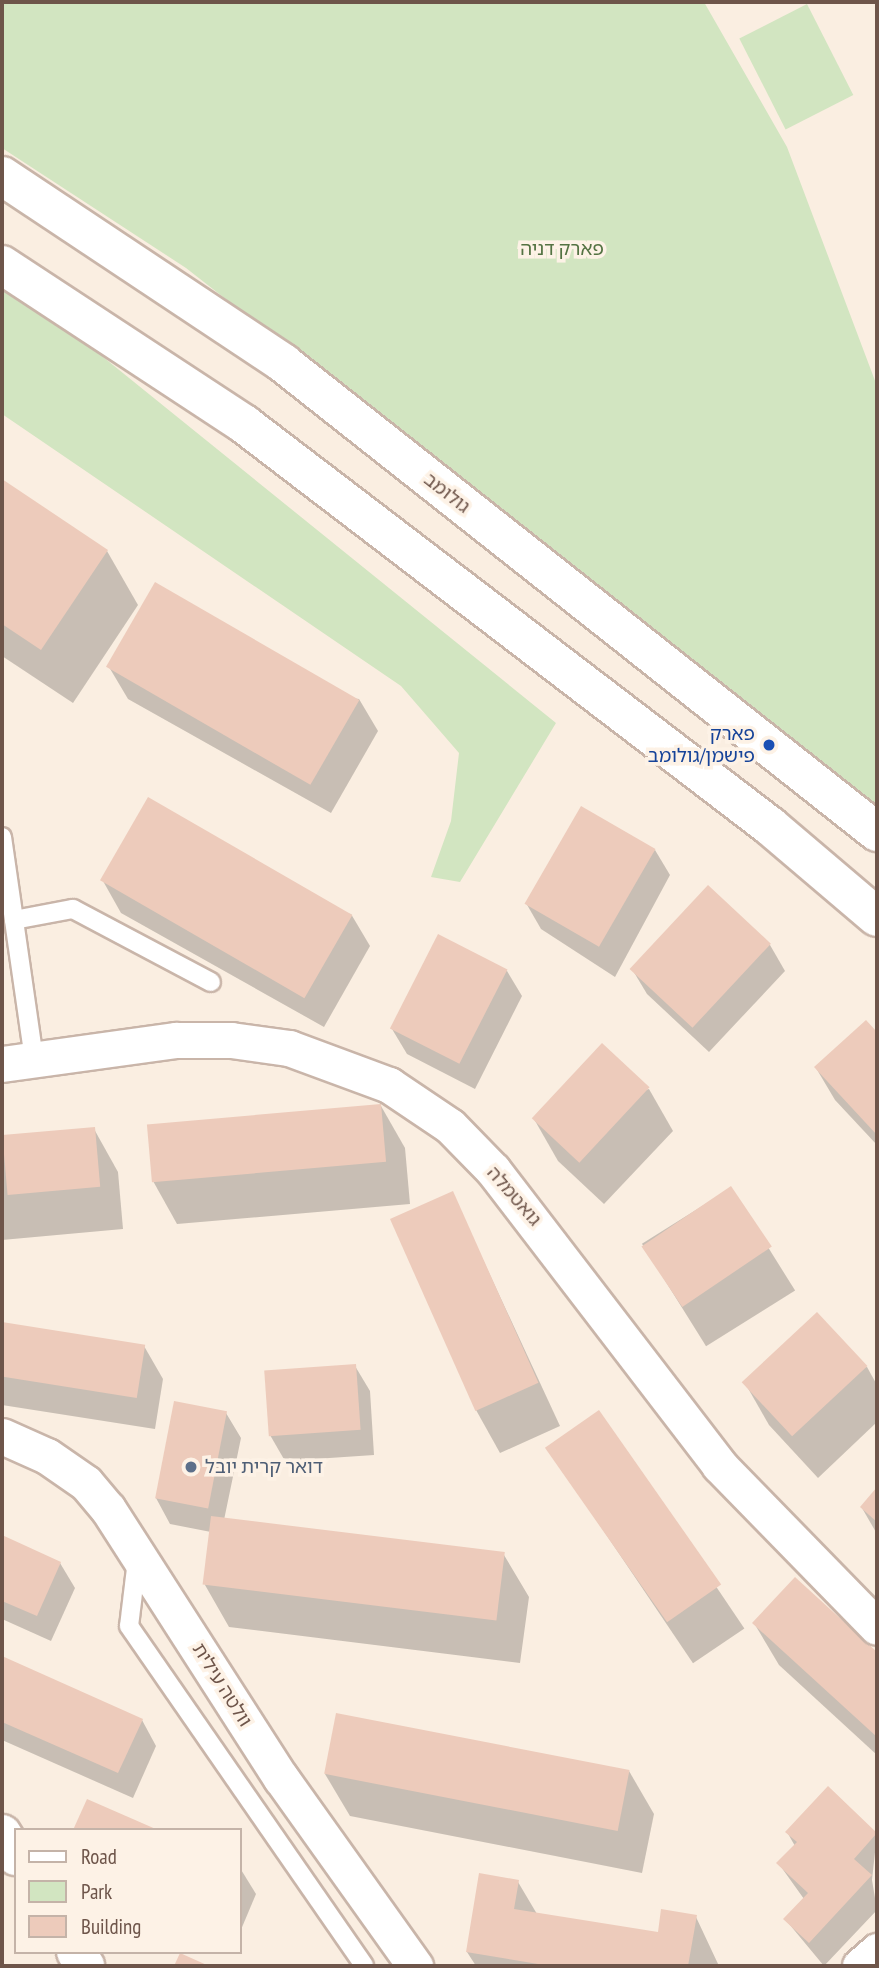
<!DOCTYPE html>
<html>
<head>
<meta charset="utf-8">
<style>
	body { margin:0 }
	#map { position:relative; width:879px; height:1968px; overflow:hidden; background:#faeee1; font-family:"PT Sans Narrow","Noto Sans Hebrew",sans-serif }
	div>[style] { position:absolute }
	.green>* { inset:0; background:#d2e5c1; transform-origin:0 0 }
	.shadow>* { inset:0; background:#0003; transform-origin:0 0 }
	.building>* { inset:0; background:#edcbbb; transform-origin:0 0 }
	.roads { filter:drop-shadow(2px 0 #c9b5a9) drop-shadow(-2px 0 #c9b5a9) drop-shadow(0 2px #c9b5a9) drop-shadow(0 -2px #c9b5a9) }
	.service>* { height:18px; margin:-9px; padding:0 9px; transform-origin:9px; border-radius:9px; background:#fff }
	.minor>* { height:35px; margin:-17.5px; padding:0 17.5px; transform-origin:17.5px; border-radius:17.5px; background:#fff }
	.tertiary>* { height:38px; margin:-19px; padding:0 19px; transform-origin:19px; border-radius:19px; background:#fff }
	.secondary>* { height:38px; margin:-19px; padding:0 19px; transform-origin:19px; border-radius:19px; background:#fff }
	.dots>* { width:19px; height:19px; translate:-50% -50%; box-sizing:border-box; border:4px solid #fdf2e6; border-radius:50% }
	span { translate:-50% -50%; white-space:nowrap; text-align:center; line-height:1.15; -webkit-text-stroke:7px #fdf2e6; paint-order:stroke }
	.park-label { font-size:19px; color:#547343 }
	.street-label { font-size:19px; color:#6e554a }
	.transit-label { font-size:19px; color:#164399 }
	.right { translate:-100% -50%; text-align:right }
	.service-label { font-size:19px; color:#4e5e75 }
	.left { translate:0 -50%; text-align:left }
	.frame { position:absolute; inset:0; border:4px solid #6e554a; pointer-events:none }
	.legend { position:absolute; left:14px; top:1828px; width:228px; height:126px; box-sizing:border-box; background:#fdf2e6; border:2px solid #c4b3a8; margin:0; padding:9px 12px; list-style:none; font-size:21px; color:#6e554a }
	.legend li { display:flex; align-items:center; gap:14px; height:35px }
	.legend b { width:35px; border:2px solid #c4b3a8 }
</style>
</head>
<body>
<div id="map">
	<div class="green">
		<div style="clip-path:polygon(2px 2px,704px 2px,787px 147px,877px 386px,877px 808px,186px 268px,2px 148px)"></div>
		<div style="left:807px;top:4px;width:102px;height:76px;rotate:63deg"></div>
		<div style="clip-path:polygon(2px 288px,82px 340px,556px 723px,460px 882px,431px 877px,451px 821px,459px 753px,401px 686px,2px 414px)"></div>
	</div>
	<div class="shadow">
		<div style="clip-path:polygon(2px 481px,107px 551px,138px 605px,73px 703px,2px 656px)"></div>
		<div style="clip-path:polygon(109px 667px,359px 699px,378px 731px,331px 813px,128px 699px)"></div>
		<div style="clip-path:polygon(655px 850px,670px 875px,615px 977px,541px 929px,526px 903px)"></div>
		<div style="clip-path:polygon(103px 881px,351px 914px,370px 946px,324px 1027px,121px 913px)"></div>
		<div style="clip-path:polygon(708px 888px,770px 945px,785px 971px,709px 1052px,647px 994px,632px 969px)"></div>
		<div style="clip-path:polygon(439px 936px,507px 971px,522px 996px,475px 1089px,407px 1054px,392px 1029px)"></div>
		<div style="clip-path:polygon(865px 1022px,877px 1035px,877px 1145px,835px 1100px,816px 1068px)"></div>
		<div style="clip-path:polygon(649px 1089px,673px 1131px,604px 1204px,558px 1161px,534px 1119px)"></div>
		<div style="clip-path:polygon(381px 1106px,405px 1148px,410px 1204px,177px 1224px,153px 1181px)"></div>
		<div style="clip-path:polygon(94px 1129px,118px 1172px,123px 1229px,2px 1240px,2px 1137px)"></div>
		<div style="left:731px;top:1188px;width:121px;height:105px;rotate:58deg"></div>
		<div style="clip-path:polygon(452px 1193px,560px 1426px,500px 1453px,476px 1410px)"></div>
		<div style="clip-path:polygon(2px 1324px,144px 1346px,163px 1379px,155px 1429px,2px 1405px)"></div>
		<div style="clip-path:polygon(355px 1366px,370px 1391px,374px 1455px,285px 1461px,270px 1435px)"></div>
		<div style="clip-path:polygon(867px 1367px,877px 1385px,877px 1422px,818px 1478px,769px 1425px,745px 1383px)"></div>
		<div style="clip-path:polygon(226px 1413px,241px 1438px,224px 1520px,504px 1555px,529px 1597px,520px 1663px,229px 1627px,205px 1585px,211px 1532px,170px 1524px,156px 1498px)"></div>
		<div style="left:599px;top:1413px;width:260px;height:62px;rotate:56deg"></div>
		<div style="clip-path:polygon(877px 1490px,877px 1534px,862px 1508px)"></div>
		<div style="clip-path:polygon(2px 1537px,60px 1563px,75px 1588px,51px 1641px,2px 1619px)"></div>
		<div style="clip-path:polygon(795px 1579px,877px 1654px,877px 1755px,779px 1665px,754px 1623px)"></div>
		<div style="clip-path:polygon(2px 1658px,142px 1720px,156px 1746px,133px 1798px,2px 1740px)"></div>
		<div style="clip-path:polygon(629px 1771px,654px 1814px,642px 1873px,350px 1816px,325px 1774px)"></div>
		<div style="clip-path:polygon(828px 1788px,877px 1834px,872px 1880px,877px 1910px,824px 1966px,785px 1919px,804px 1899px,779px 1864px,795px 1846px,787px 1832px)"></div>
		<div style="clip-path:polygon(240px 1868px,256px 1894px,240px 1932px)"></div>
		<div style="clip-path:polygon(518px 1882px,537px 1914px,659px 1934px,696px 1917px,719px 1966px,476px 1966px,467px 1952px)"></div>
	</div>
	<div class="building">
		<div style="clip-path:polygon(2px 479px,108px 550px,41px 650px,2px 624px)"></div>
		<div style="left:155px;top:582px;width:236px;height:98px;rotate:30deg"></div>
		<div style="left:148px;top:797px;width:236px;height:96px;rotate:30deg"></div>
		<div style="left:581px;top:806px;width:86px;height:113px;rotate:30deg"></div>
		<div style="left:708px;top:885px;width:86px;height:115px;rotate:43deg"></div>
		<div style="left:438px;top:934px;width:78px;height:106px;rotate:27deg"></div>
		<div style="clip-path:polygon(866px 1020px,877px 1032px,877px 1135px,814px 1067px)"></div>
		<div style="left:602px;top:1043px;width:65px;height:103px;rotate:43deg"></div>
		<div style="left:381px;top:1104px;width:58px;height:235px;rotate:85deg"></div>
		<div style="left:95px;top:1127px;width:60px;height:93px;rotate:85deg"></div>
		<div style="left:731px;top:1186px;width:73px;height:108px;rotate:56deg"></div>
		<div style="left:453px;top:1191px;width:210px;height:69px;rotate:66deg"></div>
		<div style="left:817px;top:1312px;width:74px;height:103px;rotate:47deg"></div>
		<div style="left:2px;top:1322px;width:145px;height:54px;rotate:9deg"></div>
		<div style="left:356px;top:1364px;width:66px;height:92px;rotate:86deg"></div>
		<div style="left:174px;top:1401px;width:54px;height:99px;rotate:11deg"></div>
		<div style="left:599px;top:1410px;width:213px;height:66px;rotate:55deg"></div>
		<div style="clip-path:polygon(877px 1487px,877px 1522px,860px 1507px)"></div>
		<div style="left:211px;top:1516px;width:296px;height:69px;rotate:7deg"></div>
		<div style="clip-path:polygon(2px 1535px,61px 1562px,37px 1616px,2px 1601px)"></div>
		<div style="clip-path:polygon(795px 1577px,877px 1652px,877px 1737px,752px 1623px)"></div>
		<div style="clip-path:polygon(2px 1656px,143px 1719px,118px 1773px,2px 1722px)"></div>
		<div style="left:336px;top:1713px;width:299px;height:62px;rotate:11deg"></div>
		<div style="clip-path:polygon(828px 1786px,877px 1833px,854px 1859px,872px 1875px,809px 1943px,783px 1919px,808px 1893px,776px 1863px,797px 1842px,785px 1832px)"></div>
		<div style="clip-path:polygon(87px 1799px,158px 1830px,73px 1830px)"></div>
		<div style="clip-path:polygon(479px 1873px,519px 1880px,514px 1909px,658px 1932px,661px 1909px,697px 1915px,688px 1966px,550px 1966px,466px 1952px)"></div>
		<div style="clip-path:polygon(180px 1953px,209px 1966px,174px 1966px)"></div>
	</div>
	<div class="roads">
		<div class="service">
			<div style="left:2px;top:837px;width:224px;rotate:81.8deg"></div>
			<div style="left:14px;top:920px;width:60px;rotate:-10.6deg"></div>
			<div style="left:73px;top:909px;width:156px;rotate:27.9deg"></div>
			<div style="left:137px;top:1560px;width:66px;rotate:96.9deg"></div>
			<div style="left:129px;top:1626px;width:413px;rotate:55.3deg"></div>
		</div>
		<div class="minor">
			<div style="left:2px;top:1064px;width:176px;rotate:-7.9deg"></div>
			<div style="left:176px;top:1040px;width:55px"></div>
			<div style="left:231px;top:1040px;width:59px;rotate:7.9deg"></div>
			<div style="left:289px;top:1048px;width:107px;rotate:20.3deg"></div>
			<div style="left:389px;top:1085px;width:73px;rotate:33.9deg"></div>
			<div style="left:450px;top:1126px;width:62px;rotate:45.7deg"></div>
			<div style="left:493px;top:1170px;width:372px;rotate:52.5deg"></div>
			<div style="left:719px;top:1465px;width:226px;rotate:45.7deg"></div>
			<div style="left:2px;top:1436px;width:49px;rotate:24deg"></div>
			<div style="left:47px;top:1456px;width:47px;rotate:34.7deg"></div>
			<div style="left:86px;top:1483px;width:34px;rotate:50deg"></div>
			<div style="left:108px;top:1509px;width:320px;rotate:57.3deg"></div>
			<div style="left:281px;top:1778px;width:231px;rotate:54.5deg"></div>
			<div style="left:860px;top:1966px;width:23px;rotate:-41deg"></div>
		</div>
		<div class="tertiary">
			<div style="left:2px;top:1834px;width:26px;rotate:58deg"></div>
			<div style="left:76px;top:1952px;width:17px;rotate:57deg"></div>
		</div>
		<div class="secondary">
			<div style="left:2px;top:176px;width:338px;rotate:33.6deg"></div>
			<div style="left:283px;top:363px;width:757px;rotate:38.29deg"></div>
			<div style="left:2px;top:265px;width:290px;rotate:33.3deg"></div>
			<div style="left:244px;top:424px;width:662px;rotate:37.39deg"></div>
			<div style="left:770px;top:826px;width:140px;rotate:40.4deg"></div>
		</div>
	</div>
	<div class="dots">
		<div style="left:769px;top:745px;background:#1a4fb4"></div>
		<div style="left:191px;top:1467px;background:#5c6f8a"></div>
	</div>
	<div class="park-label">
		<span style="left:562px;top:249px">פארק דניה</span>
	</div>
	<div class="street-label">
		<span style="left:447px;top:493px;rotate:38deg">גולומב</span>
		<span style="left:514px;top:1196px;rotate:49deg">גואטמלה</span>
		<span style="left:222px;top:1685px;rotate:58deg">וולטה עילית</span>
	</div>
	<div class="transit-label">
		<span class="right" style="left:755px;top:745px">פארק<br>פישמן/גולומב</span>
	</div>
	<div class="service-label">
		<span class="left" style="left:205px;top:1467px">דואר קרית יובל</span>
	</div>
	<div class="frame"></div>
	<ul class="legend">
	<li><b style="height:9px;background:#fff"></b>Road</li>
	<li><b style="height:19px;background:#d2e5c1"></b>Park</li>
	<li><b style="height:19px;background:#edcbbb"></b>Building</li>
	</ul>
</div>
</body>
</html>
